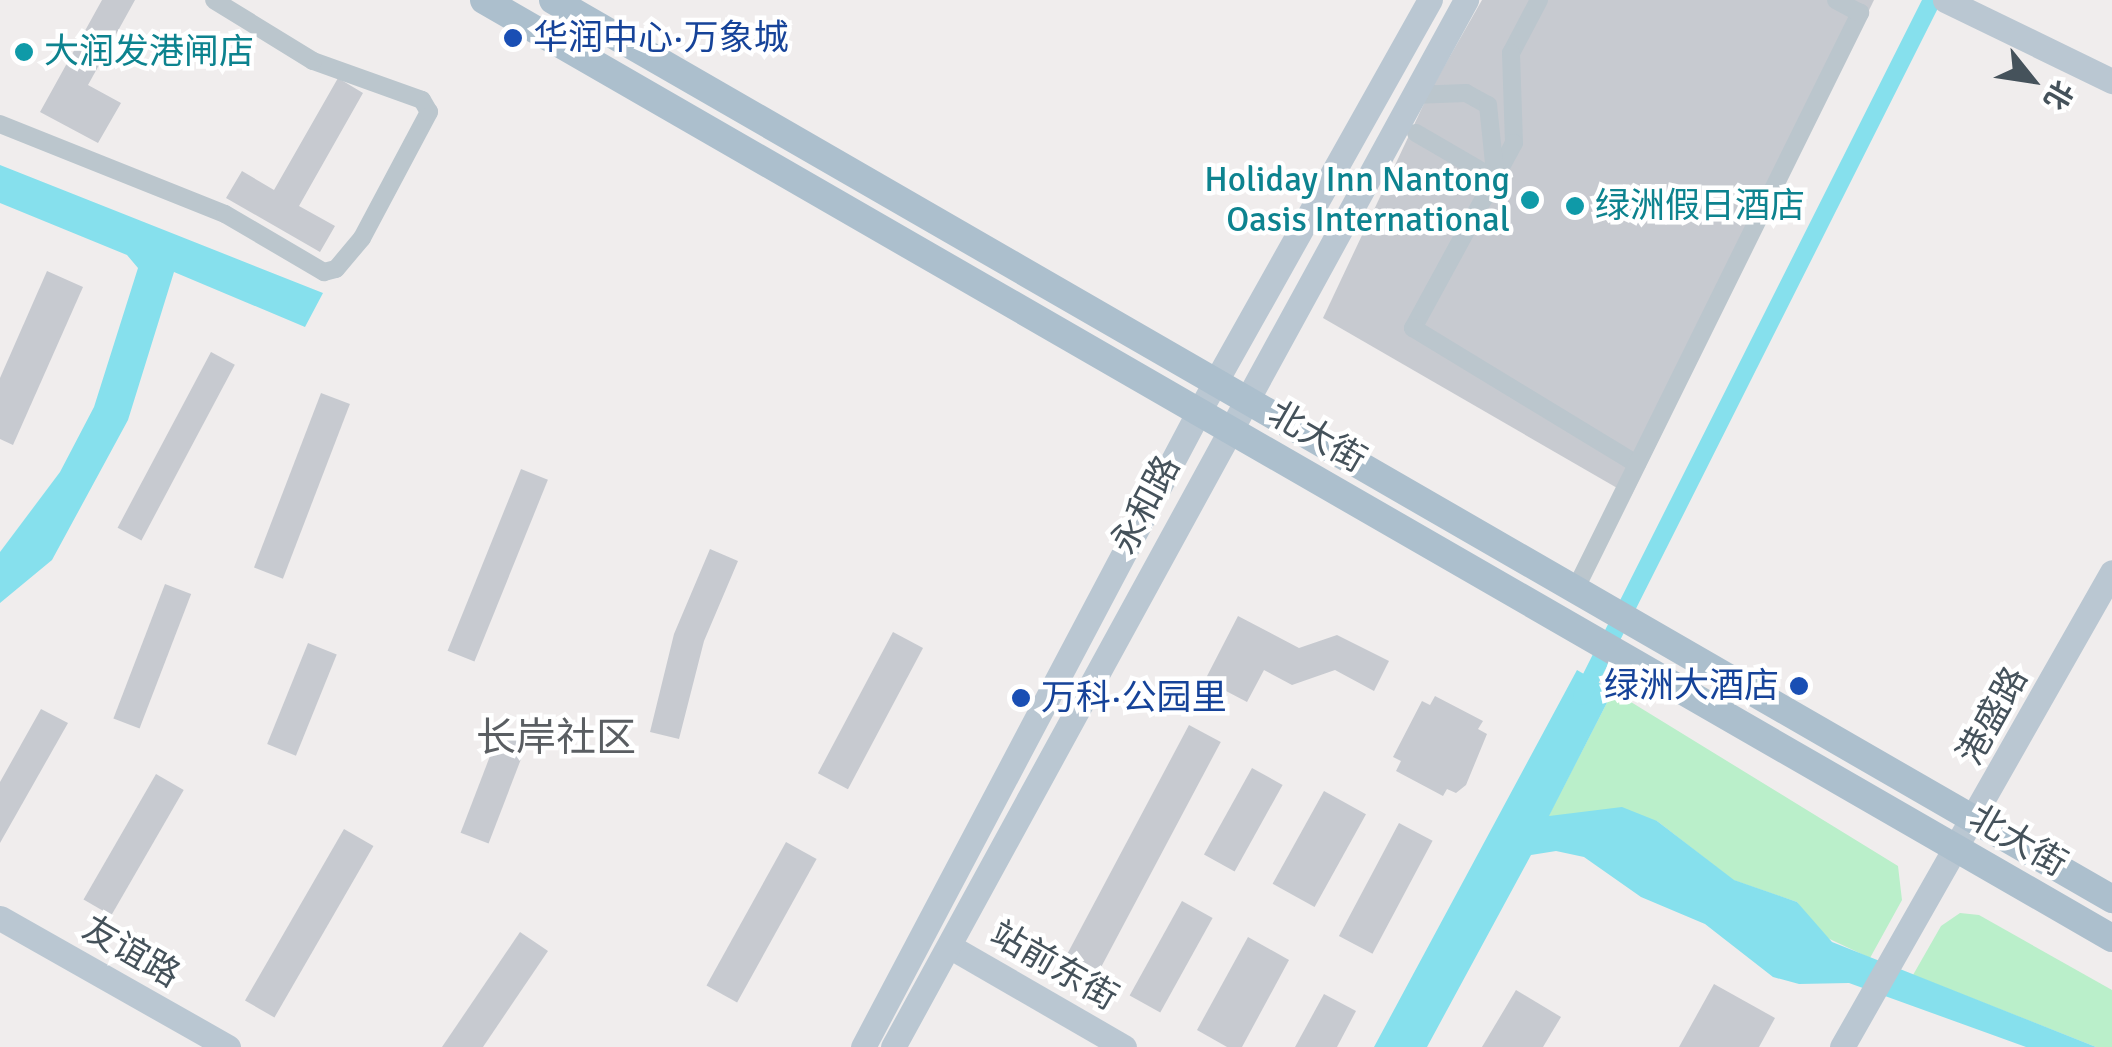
<!DOCTYPE html>
<html>
<head>
<meta charset="utf-8">
<style>
	body { margin:0 }
	#map { position:relative; width:2112px; height:1047px; overflow:hidden; background:#f0eded; font-family:Signika,"Noto Sans SC",sans-serif }
	div>[style] { position:absolute }
	.green>* { inset:0; background:#baefca }
	.water>* { inset:0; background:#86e0ed }
	.canal>* { height:18px; margin:-9px; padding:0 9px; transform-origin:9px; border-radius:9px; background:#86e0ed }
	.building>* { inset:0; background:#c7cad0; transform-origin:0 0 }
	.street>* { height:18px; margin:-9px; padding:0 9px; transform-origin:9px; border-radius:9px; background:#bbc6cd }
	.secondary>* { height:25px; margin:-12.5px; padding:0 12.5px; transform-origin:12.5px; border-radius:12.5px; background:#bac7d2 }
	.primary>* { height:28px; margin:-14px; padding:0 14px; transform-origin:14px; border-radius:14px; background:#acbfcd }
	.dots>* { width:28px; height:28px; translate:-50% -50%; box-sizing:border-box; border:5px solid #fff; border-radius:50% }
	span { translate:-50% -50%; white-space:nowrap; text-align:center; line-height:1.15; -webkit-text-stroke:9px #fff; paint-order:stroke }
	.transit-label { font-size:35px; color:#164399 }
	.left { translate:0 -50%; text-align:left }
	.right { translate:-100% -50%; text-align:right }
	.culture-label { font-size:35px; color:#0d838f }
	.street-label { font-size:35px; color:#45525b }
	.quarter-label { font-size:40px; color:#5a5e62 }
	.north { position:absolute; left:1982px; top:30px; width:100px; height:100px; -webkit-text-stroke:8px #fff; paint-order:stroke; rotate:120deg; font-size:28px; font-weight:700; line-height:40px; text-align:center; color:#45525b }
	.north::after { content:''; display:block; margin:auto; width:35px; height:45px; background:#45525b; clip-path:polygon(50% 0,100% 100%,50% 72%,0 100%) }
</style>
</head>
<body>
<div id="map">
	<div class="green">
		<div style="clip-path:polygon(1613px 691px,1898px 866px,1902px 900px,1870px 958px,1819px 934px,1797px 902px,1733px 880px,1657px 821px,1548px 817px)"></div>
		<div style="clip-path:polygon(1960px 913px,1979px 915px,2112px 990px,2112px 1047px,2096px 1047px,1913px 975px,1941px 926px)"></div>
	</div>
	<div class="water">
		<div style="clip-path:polygon(0 165px,323px 293px,305px 327px,174px 272px,128px 420px,52px 560px,0 603px,0 552px,60px 472px,94px 407px,138px 268px,127px 255px,0 203px)"></div>
		<div style="clip-path:polygon(1577px 670px,1613px 691px,1549px 816px,1622px 807px,1657px 821px,1734px 880px,1797px 902px,1832px 942px,2096px 1047px,2026px 1047px,1849px 983px,1799px 984px,1773px 977px,1705px 924px,1641px 897px,1584px 857px,1556px 851px,1531px 855px,1427px 1047px,1374px 1047px)"></div>
	</div>
	<div class="canal">
		<div style="left:1582px;top:696px;width:779px;rotate:-63.3deg"></div>
	</div>
	<div class="building">
		<div style="clip-path:polygon(102px 0,135px 0,88px 85px,121px 103px,98px 143px,40px 112px)"></div>
		<div style="clip-path:polygon(1482px 0,1874px 0,1631px 496px,1323px 318px,1429px 93px)"></div>
		<div style="clip-path:polygon(338px 78px,363px 93px,299px 206px,335px 226px,320px 252px,226px 198px,242px 171px,274px 190px)"></div>
		<div style="clip-path:polygon(47px 271px,83px 287px,13px 445px,0 439px,0 378px)"></div>
		<div style="left:211px;top:352px;width:27px;height:199px;rotate:28deg"></div>
		<div style="left:321px;top:393px;width:31px;height:187px;rotate:21deg"></div>
		<div style="left:521px;top:469px;width:29px;height:196px;rotate:22deg"></div>
		<div style="clip-path:polygon(710px 549px,738px 561px,704px 641px,679px 739px,650px 732px,674px 634px)"></div>
		<div style="left:165px;top:584px;width:28px;height:144px;rotate:21deg"></div>
		<div style="clip-path:polygon(1238px 616px,1299px 648px,1337px 635px,1389px 661px,1374px 691px,1335px 670px,1292px 685px,1264px 670px,1247px 702px,1205px 680px)"></div>
		<div style="left:893px;top:632px;width:34px;height:160px;rotate:28deg"></div>
		<div style="left:308px;top:643px;width:31px;height:109px;rotate:22deg"></div>
		<div style="clip-path:polygon(1435px 696px,1483px 721px,1478px 729px,1487px 734px,1466px 785px,1456px 793px,1447px 789px,1443px 796px,1396px 771px,1401px 761px,1393px 757px,1422px 701px,1430px 705px)"></div>
		<div style="clip-path:polygon(41px 709px,68px 723px,0 843px,0 782px)"></div>
		<div style="left:1189px;top:725px;width:36px;height:269px;rotate:28deg"></div>
		<div style="left:500px;top:730px;width:30px;height:110px;rotate:21deg"></div>
		<div style="left:1252px;top:768px;width:35px;height:99px;rotate:29deg"></div>
		<div style="left:156px;top:774px;width:32px;height:145px;rotate:30deg"></div>
		<div style="left:1324px;top:791px;width:48px;height:106px;rotate:29deg"></div>
		<div style="left:1399px;top:823px;width:38px;height:128px;rotate:28deg"></div>
		<div style="left:344px;top:829px;width:34px;height:198px;rotate:30deg"></div>
		<div style="left:786px;top:842px;width:35px;height:164px;rotate:29deg"></div>
		<div style="left:1182px;top:901px;width:35px;height:108px;rotate:29deg"></div>
		<div style="clip-path:polygon(520px 932px,548px 951px,483px 1047px,442px 1047px)"></div>
		<div style="clip-path:polygon(1248px 937px,1289px 960px,1242px 1047px,1227px 1047px,1197px 1030px)"></div>
		<div style="clip-path:polygon(1714px 984px,1775px 1018px,1759px 1047px,1679px 1047px)"></div>
		<div style="clip-path:polygon(1516px 990px,1561px 1017px,1543px 1047px,1482px 1047px)"></div>
		<div style="clip-path:polygon(1324px 994px,1356px 1011px,1337px 1047px,1295px 1047px)"></div>
	</div>
	<div class="street">
		<div style="left:1539px;top:0;width:60px;rotate:117.8deg"></div>
		<div style="left:1511px;top:53px;width:90px;rotate:88.1deg"></div>
		<div style="left:1514px;top:143px;width:211px;rotate:118.6deg"></div>
		<div style="left:1413px;top:328px;width:262px;rotate:31.3deg"></div>
		<div style="left:1413px;top:95px;width:53px;rotate:-2.2deg"></div>
		<div style="left:1466px;top:93px;width:25px;rotate:29deg"></div>
		<div style="left:1488px;top:105px;width:68px;rotate:84.1deg"></div>
		<div style="left:0;top:124px;width:242px;rotate:21.8deg"></div>
		<div style="left:225px;top:214px;width:115px;rotate:30.4deg"></div>
		<div style="left:324px;top:272px;width:12px;rotate:-14deg"></div>
		<div style="left:336px;top:269px;width:40px;rotate:-50deg"></div>
		<div style="left:362px;top:238px;width:143px;rotate:-62deg"></div>
		<div style="left:429px;top:112px;width:14px;rotate:-120deg"></div>
		<div style="left:422px;top:100px;width:116px;rotate:-160.3deg"></div>
		<div style="left:313px;top:61px;width:116px;rotate:-148.4deg"></div>
		<div style="left:1416px;top:133px;width:91px;rotate:30.2deg"></div>
		<div style="left:1575px;top:590px;width:644px;rotate:-63.71deg"></div>
		<div style="left:1860px;top:13px;width:27px;rotate:-152deg"></div>
	</div>
	<div class="secondary">
		<div style="left:1945px;top:0;width:186px;rotate:25.9deg"></div>
		<div style="left:0;top:918px;width:262px;rotate:29.5deg"></div>
		<div style="left:949px;top:946px;width:202px;rotate:30deg"></div>
		<div style="left:863px;top:1047px;width:717px;rotate:-62.15deg"></div>
		<div style="left:1198px;top:413px;width:474px;rotate:-60.7deg"></div>
		<div style="left:893px;top:1047px;width:1194px;rotate:-61.31deg"></div>
		<div style="left:1842px;top:1047px;width:546px;rotate:-60.39deg"></div>
	</div>
	<div class="primary">
		<div style="left:484px;top:0;width:1879px;rotate:29.95deg"></div>
		<div style="left:553px;top:0;width:1800px;rotate:29.97deg"></div>
	</div>
	<div class="dots">
		<div style="left:513px;top:38px;background:#1a4fb4"></div>
		<div style="left:24px;top:52px;background:#0f9aa8"></div>
		<div style="left:1530px;top:200px;background:#0f9aa8"></div>
		<div style="left:1575px;top:206px;background:#0f9aa8"></div>
		<div style="left:1799px;top:686px;background:#1a4fb4"></div>
		<div style="left:1021px;top:698px;background:#1a4fb4"></div>
	</div>
	<div class="transit-label">
		<span class="left" style="left:533px;top:38px">华润中心·万象城</span>
		<span class="right" style="left:1779px;top:686px">绿洲大酒店</span>
		<span class="left" style="left:1041px;top:698px">万科·公园里</span>
	</div>
	<div class="culture-label">
		<span class="left" style="left:44px;top:52px">大润发港闸店</span>
		<span class="right" style="left:1510px;top:200px">Holiday Inn Nantong<br>Oasis International</span>
		<span class="left" style="left:1595px;top:206px">绿洲假日酒店</span>
	</div>
	<div class="street-label">
		<span style="left:1317px;top:437px;rotate:30deg">北大街</span>
		<span style="left:1146px;top:505px;rotate:-62deg">永和路</span>
		<span style="left:1993px;top:716px;rotate:-61deg">港盛路</span>
		<span style="left:2018px;top:841px;rotate:30deg">北大街</span>
		<span style="left:131px;top:952px;rotate:30deg">友谊路</span>
		<span style="left:1054px;top:966px;rotate:30deg">站前东街</span>
	</div>
	<div class="quarter-label">
		<span style="left:556px;top:738px">长岸社区</span>
	</div>
	<div class="north">北</div>
</div>
</body>
</html>
